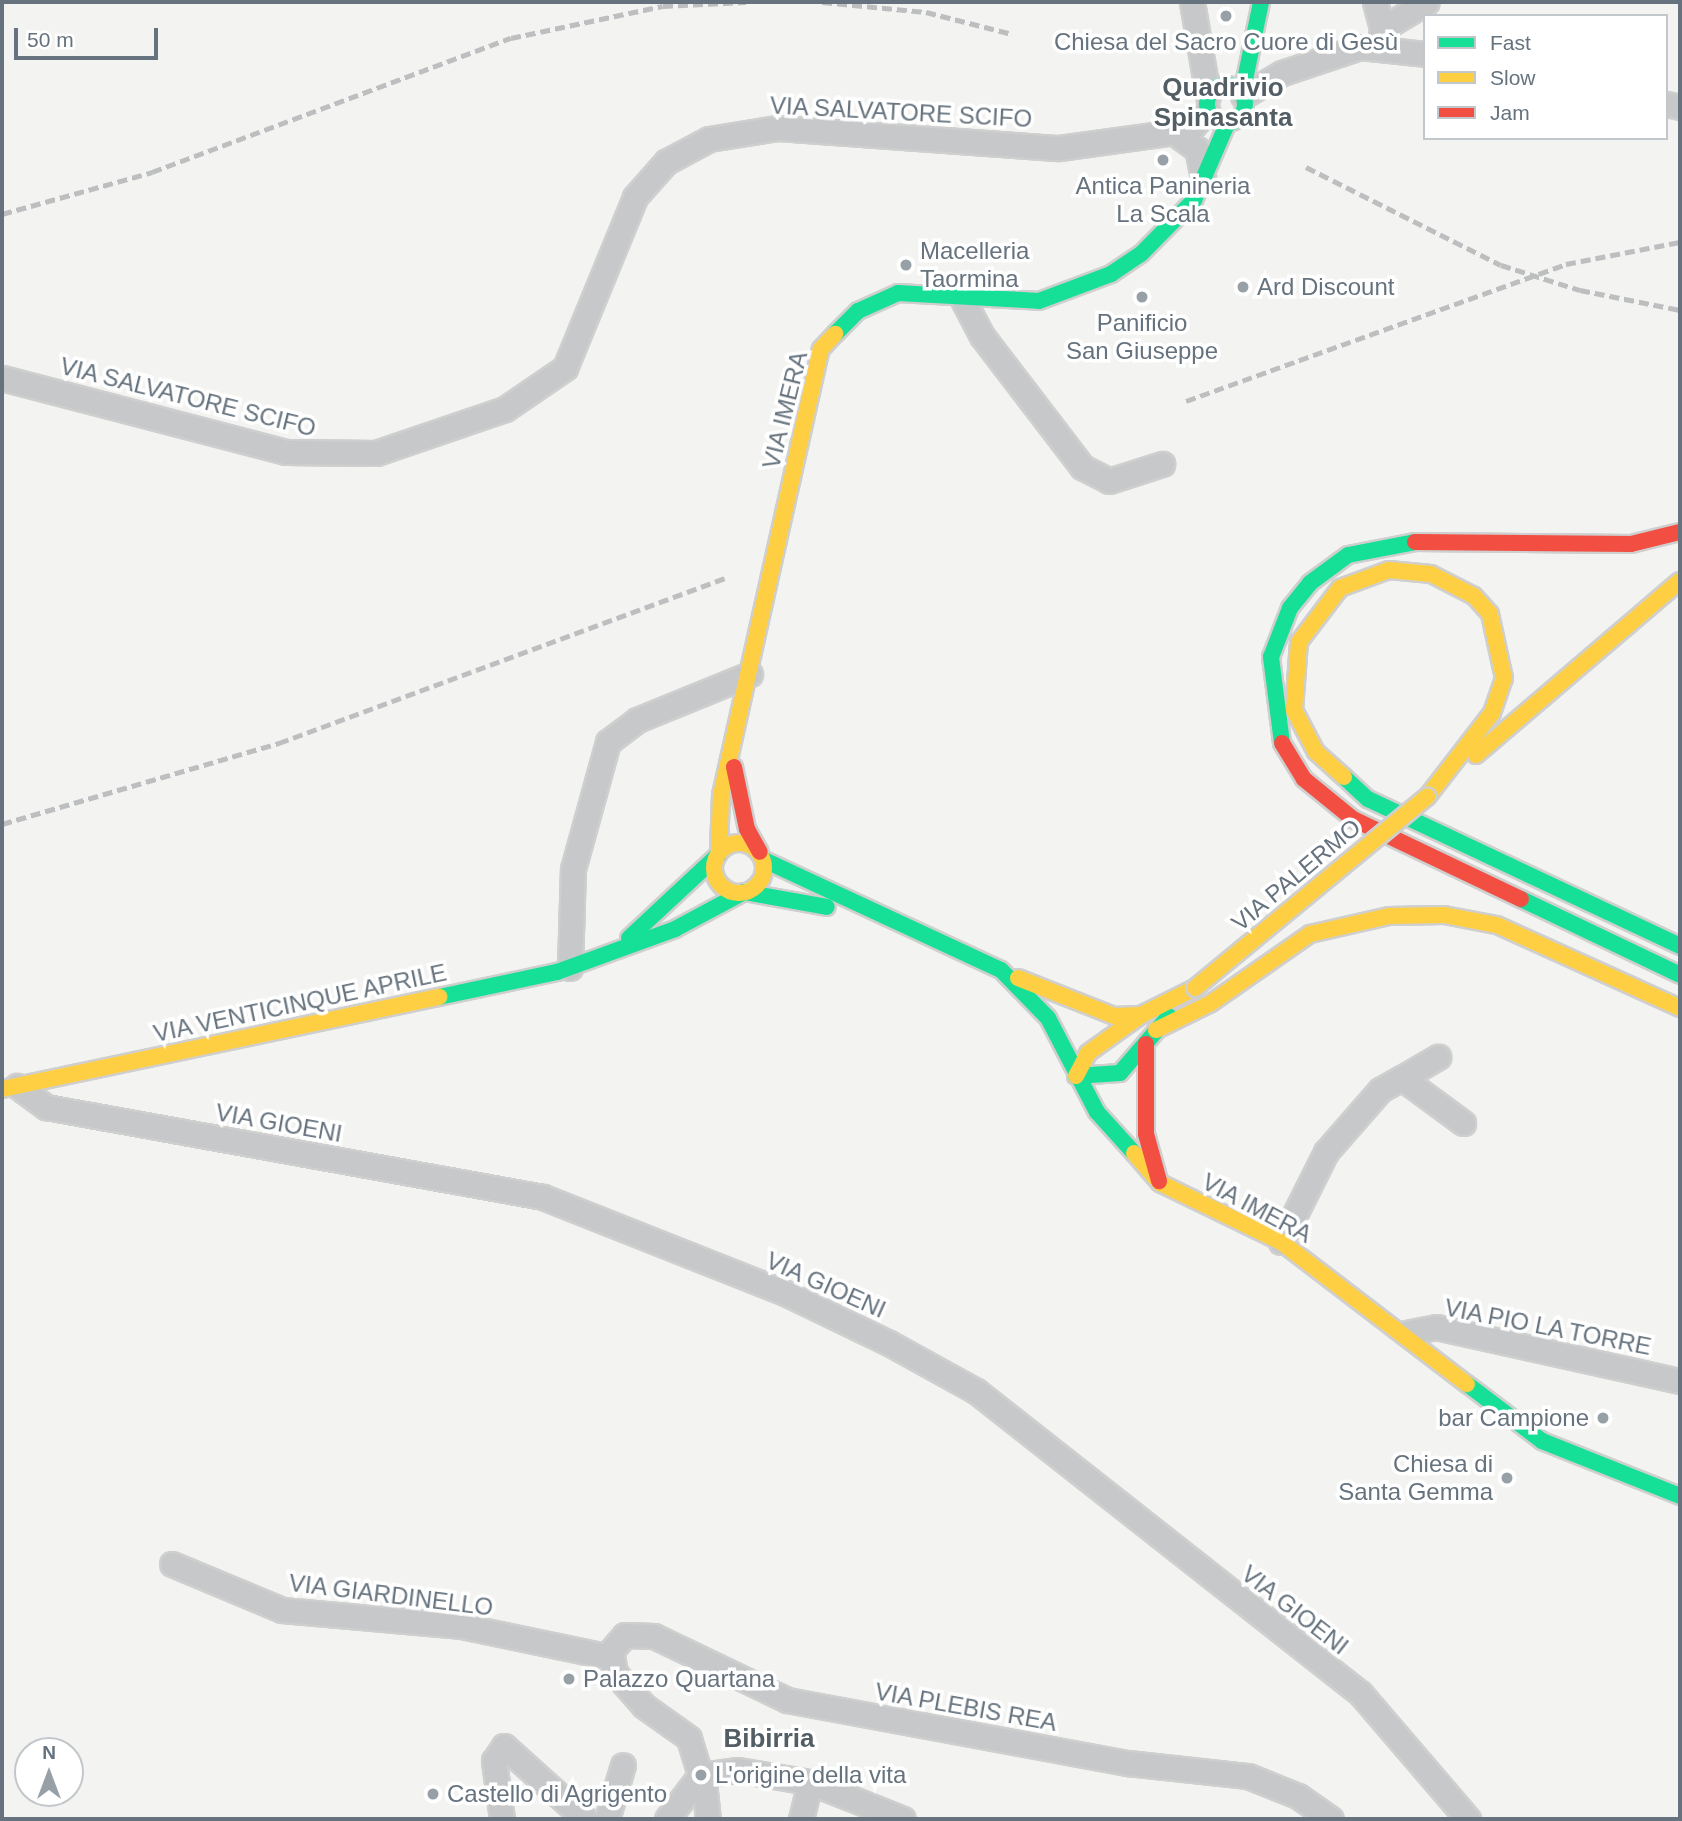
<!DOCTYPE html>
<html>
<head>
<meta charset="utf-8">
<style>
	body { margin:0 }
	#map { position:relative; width:1682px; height:1821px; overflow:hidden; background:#f3f3f1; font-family:Arial,sans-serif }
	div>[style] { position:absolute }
	.roads { filter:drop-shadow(2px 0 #cfcfcf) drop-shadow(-2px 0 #cfcfcf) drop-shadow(0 2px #cfcfcf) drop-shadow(0 -2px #cfcfcf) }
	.street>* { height:23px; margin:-11.5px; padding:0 11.5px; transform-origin:11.5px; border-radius:11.5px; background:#c7c8c9 }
	.fast>* { height:16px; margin:-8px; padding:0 8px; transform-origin:8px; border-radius:8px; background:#16e098 }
	.fast>.ring { margin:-8px; padding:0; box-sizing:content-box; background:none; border:16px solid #16e098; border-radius:50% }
	.slow>* { height:16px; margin:-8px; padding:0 8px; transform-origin:8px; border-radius:8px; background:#ffcf43 }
	.slow>.ring { margin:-8px; padding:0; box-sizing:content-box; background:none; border:16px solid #ffcf43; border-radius:50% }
	.jam>* { height:16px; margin:-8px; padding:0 8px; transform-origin:8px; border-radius:8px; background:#f24e42 }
	.rail>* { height:5px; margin-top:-2.5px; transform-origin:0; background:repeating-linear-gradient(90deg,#bdbebf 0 10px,transparent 0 15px) }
	.bridges { filter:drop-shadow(2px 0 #cfcfcf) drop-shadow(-2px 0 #cfcfcf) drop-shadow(0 2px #cfcfcf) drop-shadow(0 -2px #cfcfcf) }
	.slow-bridge>* { height:16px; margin:-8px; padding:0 8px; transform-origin:8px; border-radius:8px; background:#ffcf43 }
	.dots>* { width:19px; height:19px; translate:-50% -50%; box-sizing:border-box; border:4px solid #fff; border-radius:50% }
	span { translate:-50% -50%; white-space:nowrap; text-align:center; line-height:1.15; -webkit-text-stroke:7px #fff; paint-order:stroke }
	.poi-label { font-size:24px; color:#66737e }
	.left { translate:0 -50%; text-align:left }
	.right { translate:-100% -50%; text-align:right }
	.street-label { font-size:24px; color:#66737e }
	.neighbourhood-label { font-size:26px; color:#535d64; font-weight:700 }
	.frame { position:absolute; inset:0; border:4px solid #66737e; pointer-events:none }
	.legend { position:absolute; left:1423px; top:14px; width:245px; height:126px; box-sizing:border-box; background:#fff; border:2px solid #c2c7cb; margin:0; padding:9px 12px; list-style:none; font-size:21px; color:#66737e }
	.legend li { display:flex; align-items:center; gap:14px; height:35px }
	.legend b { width:35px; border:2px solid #c2c7cb }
	.north { position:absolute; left:14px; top:1737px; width:70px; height:70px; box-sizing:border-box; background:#fff; border:2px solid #c2c7cb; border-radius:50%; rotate:0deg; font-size:19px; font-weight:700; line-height:28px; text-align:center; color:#66737e }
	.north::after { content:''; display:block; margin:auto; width:24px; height:32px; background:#97a0a6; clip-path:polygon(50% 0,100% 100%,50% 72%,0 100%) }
	.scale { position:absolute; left:14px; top:28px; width:144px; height:32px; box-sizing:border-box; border:4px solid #66737e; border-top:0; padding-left:9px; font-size:21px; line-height:24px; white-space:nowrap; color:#66737e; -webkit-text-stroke:5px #fff; paint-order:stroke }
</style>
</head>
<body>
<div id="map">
	<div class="roads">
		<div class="street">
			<div style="left:1192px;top:2px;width:95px;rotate:80.3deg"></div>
			<div style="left:1375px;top:2px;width:28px;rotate:75deg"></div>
			<div style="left:1380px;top:45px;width:16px;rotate:-83deg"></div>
			<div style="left:1382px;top:29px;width:52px;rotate:-31deg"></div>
			<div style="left:1243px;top:96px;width:45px;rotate:-30.5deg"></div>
			<div style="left:1282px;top:73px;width:82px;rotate:-18.4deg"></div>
			<div style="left:1360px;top:47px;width:65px;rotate:6.1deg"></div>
			<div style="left:1666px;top:104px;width:14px;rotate:12deg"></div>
			<div style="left:1176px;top:134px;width:26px;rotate:36deg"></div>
			<div style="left:1197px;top:149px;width:34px;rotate:78deg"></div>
			<div style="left:961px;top:296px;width:45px;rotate:62.3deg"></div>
			<div style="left:982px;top:336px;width:165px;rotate:52.6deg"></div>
			<div style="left:1082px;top:467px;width:30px;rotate:27deg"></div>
			<div style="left:1109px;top:481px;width:56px;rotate:-17.8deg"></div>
			<div style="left:2px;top:378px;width:293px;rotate:14.6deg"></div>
			<div style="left:286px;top:452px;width:90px;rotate:0.6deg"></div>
			<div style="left:376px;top:453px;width:136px;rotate:-18.8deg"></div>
			<div style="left:505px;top:409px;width:73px;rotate:-34.3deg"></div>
			<div style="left:565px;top:368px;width:185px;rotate:-67.7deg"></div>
			<div style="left:635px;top:197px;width:47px;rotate:-48.5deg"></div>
			<div style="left:666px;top:162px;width:49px;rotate:-28.1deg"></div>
			<div style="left:709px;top:139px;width:70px;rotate:-9.1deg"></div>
			<div style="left:778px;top:128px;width:282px;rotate:4.1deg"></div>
			<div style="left:1059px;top:148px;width:109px;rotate:-7.9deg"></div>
			<div style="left:1167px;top:133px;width:27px;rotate:-15deg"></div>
			<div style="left:1193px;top:126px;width:21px;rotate:-47deg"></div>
			<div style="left:570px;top:968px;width:99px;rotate:-88.3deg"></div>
			<div style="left:573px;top:869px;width:132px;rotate:-74.6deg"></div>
			<div style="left:608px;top:742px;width:36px;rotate:-37deg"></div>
			<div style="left:637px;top:720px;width:122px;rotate:-22.2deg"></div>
			<div style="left:1402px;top:1078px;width:42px;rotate:-30.3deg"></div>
			<div style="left:17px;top:1086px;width:36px;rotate:36deg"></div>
			<div style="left:46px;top:1107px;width:505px;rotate:10.26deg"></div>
			<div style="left:543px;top:1197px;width:260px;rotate:21.6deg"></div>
			<div style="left:785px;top:1293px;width:115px;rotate:25.7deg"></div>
			<div style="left:889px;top:1343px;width:99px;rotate:28.9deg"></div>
			<div style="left:976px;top:1391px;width:489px;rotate:38.2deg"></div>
			<div style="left:1360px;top:1693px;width:166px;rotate:49.4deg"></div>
			<div style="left:1281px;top:1242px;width:101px;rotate:-63.4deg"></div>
			<div style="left:1326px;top:1152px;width:82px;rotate:-48.9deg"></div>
			<div style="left:1380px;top:1090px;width:25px;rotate:-29deg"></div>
			<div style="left:1402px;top:1078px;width:76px;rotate:36.4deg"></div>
			<div style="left:1406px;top:1333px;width:31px;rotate:-11deg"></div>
			<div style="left:1436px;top:1327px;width:250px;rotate:12.5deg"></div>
			<div style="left:172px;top:1564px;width:119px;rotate:22.7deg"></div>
			<div style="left:282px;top:1610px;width:181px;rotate:5.1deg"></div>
			<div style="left:462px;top:1626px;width:151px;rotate:11.8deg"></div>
			<div style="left:698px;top:1768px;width:31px;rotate:-107deg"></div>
			<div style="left:689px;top:1738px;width:55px;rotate:-144.6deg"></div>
			<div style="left:644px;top:1706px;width:44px;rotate:-131.3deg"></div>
			<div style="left:615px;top:1673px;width:22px;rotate:-100deg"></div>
			<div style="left:611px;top:1651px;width:21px;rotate:-49deg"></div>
			<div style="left:625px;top:1635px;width:29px;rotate:2deg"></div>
			<div style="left:654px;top:1636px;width:148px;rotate:25.7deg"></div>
			<div style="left:787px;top:1700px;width:347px;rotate:10.5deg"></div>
			<div style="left:1128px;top:1763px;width:121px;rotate:6.2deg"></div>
			<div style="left:1248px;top:1776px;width:54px;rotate:21.8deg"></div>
			<div style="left:1298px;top:1796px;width:40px;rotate:34.9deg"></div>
			<div style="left:709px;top:1774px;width:29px;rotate:-8deg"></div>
			<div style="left:738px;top:1770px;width:73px;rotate:9.5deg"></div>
			<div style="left:810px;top:1782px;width:100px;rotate:21.7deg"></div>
			<div style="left:704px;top:1782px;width:37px;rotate:84deg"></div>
			<div style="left:502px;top:1819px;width:59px;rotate:-97.9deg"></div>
			<div style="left:494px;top:1761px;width:18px;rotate:-56deg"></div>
			<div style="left:504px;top:1746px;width:109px;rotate:42deg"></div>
			<div style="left:607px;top:1819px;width:56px;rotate:-73.5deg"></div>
			<div style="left:667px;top:1819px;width:48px;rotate:-52.7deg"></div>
			<div style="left:801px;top:1819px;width:38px;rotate:-76deg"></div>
		</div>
		<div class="fast">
			<div class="ring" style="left:1207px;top:85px;width:22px;height:22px"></div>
			<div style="left:1242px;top:94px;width:94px;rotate:-78.3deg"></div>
			<div style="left:835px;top:334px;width:33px;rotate:-45deg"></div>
			<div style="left:858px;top:311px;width:44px;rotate:-24.2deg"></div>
			<div style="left:898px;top:293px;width:141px;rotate:3.2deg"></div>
			<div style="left:1039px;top:301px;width:77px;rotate:-20.6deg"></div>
			<div style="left:1111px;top:274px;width:36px;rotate:-34deg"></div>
			<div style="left:1141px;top:254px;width:76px;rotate:-45.5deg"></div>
			<div style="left:1194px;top:200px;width:83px;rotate:-66.5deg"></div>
			<div style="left:1282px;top:743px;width:87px;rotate:-97.3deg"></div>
			<div style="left:1271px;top:657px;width:53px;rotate:-68.8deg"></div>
			<div style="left:1290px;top:608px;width:32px;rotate:-51deg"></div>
			<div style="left:1310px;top:583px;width:47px;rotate:-36.4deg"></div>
			<div style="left:1348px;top:555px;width:68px;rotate:-11deg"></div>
			<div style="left:1344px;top:777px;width:33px;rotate:43deg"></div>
			<div style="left:1368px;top:799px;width:345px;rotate:25.2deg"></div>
			<div style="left:764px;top:860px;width:261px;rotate:24.9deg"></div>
			<div style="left:1001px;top:970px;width:67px;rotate:45.6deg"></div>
			<div style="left:1048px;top:1018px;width:106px;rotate:62.5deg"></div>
			<div style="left:1097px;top:1112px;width:55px;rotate:47.9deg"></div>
			<div style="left:744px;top:892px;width:84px;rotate:10.2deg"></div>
			<div style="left:1521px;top:899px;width:176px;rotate:25.5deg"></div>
			<div style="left:629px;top:938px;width:122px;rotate:-43deg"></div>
			<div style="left:439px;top:997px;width:121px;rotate:-12deg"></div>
			<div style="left:557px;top:972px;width:126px;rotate:-20deg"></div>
			<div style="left:675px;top:929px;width:76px;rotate:-28.2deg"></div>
			<div style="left:1076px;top:1076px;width:44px;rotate:-3.9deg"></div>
			<div style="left:1120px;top:1073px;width:75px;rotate:-49.3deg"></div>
			<div style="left:1467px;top:1384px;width:94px;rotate:37.2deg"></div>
			<div style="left:1542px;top:1441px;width:149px;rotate:21.7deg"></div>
		</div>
		<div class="slow">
			<div style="left:1476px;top:755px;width:268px;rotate:-40.5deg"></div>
			<div style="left:1344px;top:777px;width:38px;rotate:-138deg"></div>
			<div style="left:1316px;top:752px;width:47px;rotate:-117.6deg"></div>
			<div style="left:1294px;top:710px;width:68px;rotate:-85.8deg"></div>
			<div style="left:1299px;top:642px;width:68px;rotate:-52.8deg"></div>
			<div style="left:1340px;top:588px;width:52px;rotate:-20.2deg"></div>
			<div style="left:1389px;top:570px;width:42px;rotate:5.4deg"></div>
			<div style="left:1431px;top:574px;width:48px;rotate:27.1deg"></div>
			<div style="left:1474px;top:596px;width:24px;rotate:48deg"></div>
			<div style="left:1490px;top:614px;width:66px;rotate:77.7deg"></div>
			<div style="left:1504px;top:678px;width:37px;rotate:109deg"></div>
			<div style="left:1492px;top:713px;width:106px;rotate:127.7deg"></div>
			<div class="ring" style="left:714px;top:843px;width:34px;height:34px"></div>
			<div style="left:719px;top:852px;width:57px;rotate:-88deg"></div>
			<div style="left:721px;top:795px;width:457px;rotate:-77.4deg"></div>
			<div style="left:821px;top:349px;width:21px;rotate:-47deg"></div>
			<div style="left:1018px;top:978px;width:103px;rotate:21.6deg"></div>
			<div style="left:1114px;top:1016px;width:27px;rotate:-2deg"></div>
			<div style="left:1141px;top:1015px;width:60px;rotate:-26.6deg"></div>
			<div style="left:1156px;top:1030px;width:61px;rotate:-26.1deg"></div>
			<div style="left:1211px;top:1003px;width:121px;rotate:-34.9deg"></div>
			<div style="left:1310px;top:934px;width:81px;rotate:-12.8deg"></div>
			<div style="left:1389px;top:916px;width:55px;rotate:-1deg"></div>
			<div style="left:1444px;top:915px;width:54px;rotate:10.7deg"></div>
			<div style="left:1497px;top:925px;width:201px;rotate:24.4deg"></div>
			<div style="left:1076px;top:1076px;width:26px;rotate:-62deg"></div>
			<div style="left:1088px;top:1053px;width:65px;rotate:-35.6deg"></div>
			<div style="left:2px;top:1089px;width:447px;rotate:-11.9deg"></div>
			<div style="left:1134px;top:1153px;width:40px;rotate:49deg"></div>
			<div style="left:1160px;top:1183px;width:135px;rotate:26deg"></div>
			<div style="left:1281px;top:1242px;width:234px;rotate:37.4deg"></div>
		</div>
		<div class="jam">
			<div style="left:1415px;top:542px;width:216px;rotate:0.5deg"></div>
			<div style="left:1631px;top:544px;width:50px;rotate:-13.8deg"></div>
			<div style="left:1282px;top:743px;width:42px;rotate:58.6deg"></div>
			<div style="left:1304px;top:779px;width:63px;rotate:39.2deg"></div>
			<div style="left:1353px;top:819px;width:186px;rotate:25.5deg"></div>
			<div style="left:734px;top:767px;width:63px;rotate:78.2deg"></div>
			<div style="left:747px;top:829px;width:26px;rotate:61deg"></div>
			<div style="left:1146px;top:1044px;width:90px;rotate:90deg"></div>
			<div style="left:1146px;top:1134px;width:49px;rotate:74.5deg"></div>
		</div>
	</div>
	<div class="rail">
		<div style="left:822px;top:2px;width:104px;rotate:5.5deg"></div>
		<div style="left:926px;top:12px;width:89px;rotate:14.3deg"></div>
		<div style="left:1306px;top:167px;width:218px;rotate:26.7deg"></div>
		<div style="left:1501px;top:265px;width:83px;rotate:17.6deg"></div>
		<div style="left:1580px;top:290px;width:102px;rotate:11.3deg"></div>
		<div style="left:2px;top:214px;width:156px;rotate:-15.6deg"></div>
		<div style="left:152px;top:172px;width:383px;rotate:-20.5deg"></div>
		<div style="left:511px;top:38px;width:155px;rotate:-11.9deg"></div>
		<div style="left:663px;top:6px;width:83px;rotate:-2.8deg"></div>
		<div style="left:1186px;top:401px;width:404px;rotate:-19.8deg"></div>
		<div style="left:1566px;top:264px;width:116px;rotate:-10.9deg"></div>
		<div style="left:2px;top:824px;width:289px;rotate:-16.3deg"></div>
		<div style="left:279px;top:743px;width:476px;rotate:-20.3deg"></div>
	</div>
	<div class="bridges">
		<div class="slow-bridge">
			<div style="left:1195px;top:988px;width:301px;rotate:-39.5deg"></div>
		</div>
	</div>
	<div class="dots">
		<div style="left:1226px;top:16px;background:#97a0a6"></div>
		<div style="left:1163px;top:160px;background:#97a0a6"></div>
		<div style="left:906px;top:265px;background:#97a0a6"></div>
		<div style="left:1243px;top:287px;background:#97a0a6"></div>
		<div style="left:1142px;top:297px;background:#97a0a6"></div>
		<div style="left:1603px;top:1418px;background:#97a0a6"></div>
		<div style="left:1507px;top:1478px;background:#97a0a6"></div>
		<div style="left:569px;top:1679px;background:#97a0a6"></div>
		<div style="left:701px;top:1775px;background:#97a0a6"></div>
		<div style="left:433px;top:1794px;background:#97a0a6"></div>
	</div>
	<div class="poi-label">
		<span style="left:1226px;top:42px">Chiesa del Sacro Cuore di Gesù</span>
		<span style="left:1163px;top:200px">Antica Panineria<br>La Scala</span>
		<span class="left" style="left:920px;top:265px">Macelleria<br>Taormina</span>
		<span class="left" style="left:1257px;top:287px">Ard Discount</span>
		<span style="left:1142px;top:337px">Panificio<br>San Giuseppe</span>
		<span class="right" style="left:1589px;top:1418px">bar Campione</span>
		<span class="right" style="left:1493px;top:1478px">Chiesa di<br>Santa Gemma</span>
		<span class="left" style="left:583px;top:1679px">Palazzo Quartana</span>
		<span class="left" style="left:715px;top:1775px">L'origine della vita</span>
		<span class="left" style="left:447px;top:1794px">Castello di Agrigento</span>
	</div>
	<div class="street-label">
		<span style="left:901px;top:112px;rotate:3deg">VIA SALVATORE SCIFO</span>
		<span style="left:188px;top:397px;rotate:14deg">VIA SALVATORE SCIFO</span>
		<span style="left:785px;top:410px;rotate:-76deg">VIA IMERA</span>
		<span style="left:1296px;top:875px;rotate:-40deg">VIA PALERMO</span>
		<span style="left:300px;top:1003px;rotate:-12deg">VIA VENTICINQUE APRILE</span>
		<span style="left:279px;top:1123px;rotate:10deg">VIA GIOENI</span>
		<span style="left:1257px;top:1208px;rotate:28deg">VIA IMERA</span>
		<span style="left:826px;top:1285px;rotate:24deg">VIA GIOENI</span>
		<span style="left:1548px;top:1327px;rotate:11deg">VIA PIO LA TORRE</span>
		<span style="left:391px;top:1595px;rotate:7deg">VIA GIARDINELLO</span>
		<span style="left:1295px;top:1610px;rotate:38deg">VIA GIOENI</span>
		<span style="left:966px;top:1707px;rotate:10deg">VIA PLEBIS REA</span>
	</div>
	<div class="neighbourhood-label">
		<span style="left:1223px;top:103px">Quadrivio<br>Spinasanta</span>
		<span style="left:769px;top:1739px">Bibirria</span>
	</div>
	<div class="frame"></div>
	<ul class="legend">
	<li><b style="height:9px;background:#16e098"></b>Fast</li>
	<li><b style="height:9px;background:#ffcf43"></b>Slow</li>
	<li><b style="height:9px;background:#f24e42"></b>Jam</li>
	</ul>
	<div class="north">N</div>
	<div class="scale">50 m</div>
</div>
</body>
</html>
